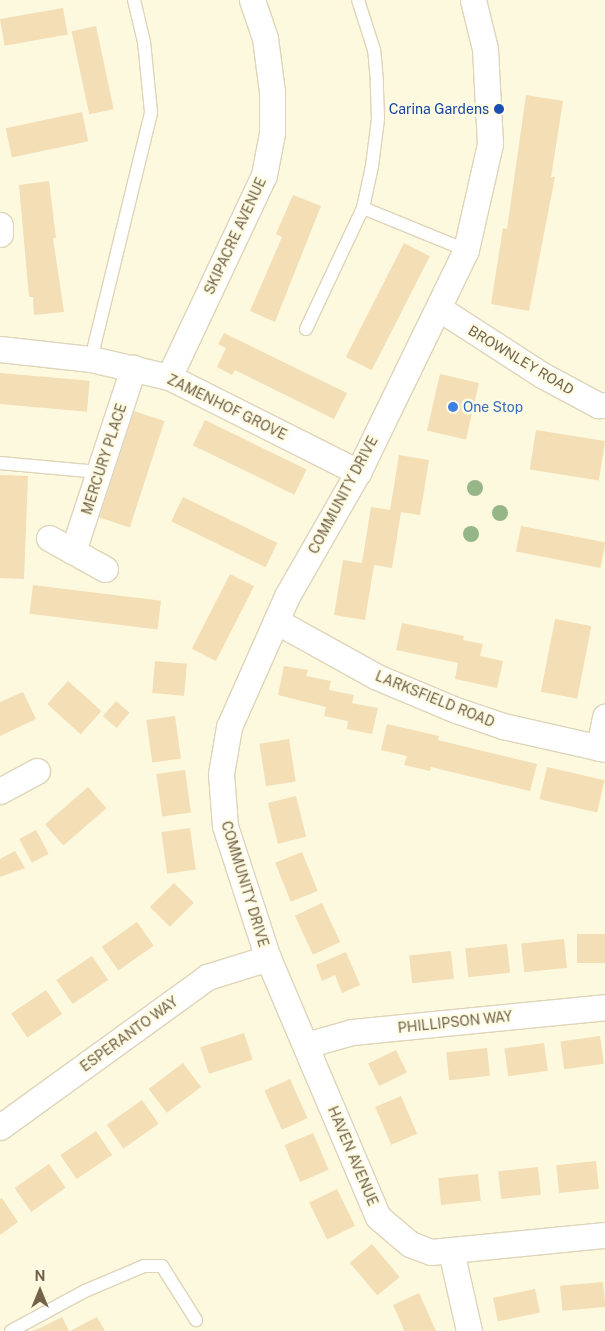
<!DOCTYPE html>
<html>
<head>
<meta charset="utf-8">
<style>
	body { margin:0 }
	#map { position:relative; width:605px; height:1331px; overflow:hidden; background:#fdf9df; font-family:"Public Sans",sans-serif }
	div>[style] { position:absolute }
	.building>* { inset:0; background:#f3deb6; transform-origin:0 0 }
	.roads { filter:drop-shadow(1px 0 #ded4b9) drop-shadow(-1px 0 #ded4b9) drop-shadow(0 1px #ded4b9) drop-shadow(0 -1px #ded4b9) }
	.lane>* { height:12px; margin:-6px; padding:0 6px; transform-origin:6px; border-radius:6px; background:#fff }
	.street>* { height:25px; margin:-12.5px; padding:0 12.5px; transform-origin:12.5px; border-radius:12.5px; background:#fff }
	.trees>* { width:16px; height:16px; margin:-8px; border-radius:50%; background:#96b688 }
	.dots>* { width:14px; height:14px; translate:-50% -50%; box-sizing:border-box; border:2px solid #fffce6; border-radius:50% }
	span { translate:-50% -50%; white-space:nowrap; text-align:center; line-height:1.15; -webkit-text-stroke:5px #fffce6; paint-order:stroke }
	.transit-label { font-size:14px; color:#164399 }
	.right { translate:-100% -50%; text-align:right }
	.street-label { font-size:14px; color:#736247 }
	.shop-label { font-size:14px; color:#366cbe }
	.left { translate:0 -50%; text-align:left }
	.north { position:absolute; left:15px; top:1266px; width:50px; height:50px; -webkit-text-stroke:4px #fffce6; paint-order:stroke; rotate:0deg; font-size:14px; font-weight:700; line-height:20px; text-align:center; color:#736247 }
	.north::after { content:''; display:block; margin:auto; width:18px; height:22px; background:#736247; clip-path:polygon(50% 0,100% 100%,50% 72%,0 100%) }
</style>
</head>
<body>
<div id="map">
	<div class="building">
		<div style="left:63px;top:8px;width:27px;height:64px;rotate:80deg"></div>
		<div style="left:96px;top:26px;width:85px;height:25px;rotate:78deg"></div>
		<div style="clip-path:polygon(526px 95px,563px 101px,551px 177px,555px 177px,529px 311px,491px 304px,503px 228px,507px 229px)"></div>
		<div style="left:82px;top:112px;width:30px;height:78px;rotate:78deg"></div>
		<div style="clip-path:polygon(49px 181px,56px 238px,53px 238px,64px 312px,34px 315px,33px 297px,29px 297px,19px 185px)"></div>
		<div style="clip-path:polygon(293px 195px,321px 206px,275px 322px,250px 311px,282px 237px,276px 234px)"></div>
		<div style="left:404px;top:243px;width:29px;height:128px;rotate:27deg"></div>
		<div style="clip-path:polygon(224px 333px,347px 393px,334px 419px,235px 370px,232px 375px,217px 367px,226px 348px,218px 344px)"></div>
		<div style="left:0;top:373px;width:90px;height:31px;rotate:5deg"></div>
		<div style="left:440px;top:374px;width:40px;height:58px;rotate:13deg"></div>
		<div style="left:134px;top:411px;width:32px;height:112px;rotate:18deg"></div>
		<div style="left:205px;top:420px;width:113px;height:28px;rotate:26deg"></div>
		<div style="left:536px;top:430px;width:70px;height:40px;rotate:9deg"></div>
		<div style="clip-path:polygon(399px 455px,429px 460px,420px 515px,401px 512px,392px 568px,374px 565px,365px 620px,334px 615px,343px 560px,362px 563px,371px 507px,390px 510px)"></div>
		<div style="clip-path:polygon(0 475px,28px 476px,24px 579px,0 578px)"></div>
		<div style="left:183px;top:497px;width:105px;height:27px;rotate:26deg"></div>
		<div style="left:521px;top:526px;width:86px;height:26px;rotate:11deg"></div>
		<div style="left:230px;top:574px;width:27px;height:84px;rotate:27deg"></div>
		<div style="left:33px;top:585px;width:129px;height:29px;rotate:7deg"></div>
		<div style="left:555px;top:619px;width:37px;height:74px;rotate:11deg"></div>
		<div style="clip-path:polygon(402px 623px,464px 636px,463px 640px,483px 644px,480px 656px,503px 661px,497px 688px,455px 679px,458px 663px,396px 650px)"></div>
		<div style="left:155px;top:661px;width:32px;height:32px;rotate:5deg"></div>
		<div style="clip-path:polygon(284px 666px,308px 670px,306px 676px,331px 681px,329px 690px,354px 695px,352px 703px,378px 708px,372px 734px,347px 729px,348px 721px,324px 716px,326px 707px,278px 695px)"></div>
		<div style="left:68px;top:681px;width:45px;height:31px;rotate:42deg"></div>
		<div style="clip-path:polygon(23px 692px,36px 719px,0 736px,0 702px)"></div>
		<div style="left:116px;top:701px;width:18px;height:20px;rotate:41deg"></div>
		<div style="left:175px;top:716px;width:43px;height:29px;rotate:82deg"></div>
		<div style="clip-path:polygon(387px 724px,439px 736px,438px 740px,537px 764px,530px 791px,431px 767px,430px 771px,404px 765px,407px 756px,381px 750px)"></div>
		<div style="left:289px;top:739px;width:43px;height:30px;rotate:81deg"></div>
		<div style="left:547px;top:767px;width:59px;height:33px;rotate:13deg"></div>
		<div style="left:185px;top:770px;width:43px;height:29px;rotate:82deg"></div>
		<div style="left:88px;top:787px;width:28px;height:57px;rotate:49deg"></div>
		<div style="left:296px;top:796px;width:42px;height:29px;rotate:76deg"></div>
		<div style="left:190px;top:828px;width:42px;height:29px;rotate:82deg"></div>
		<div style="left:36px;top:830px;width:27px;height:19px;rotate:62deg"></div>
		<div style="clip-path:polygon(15px 851px,25px 868px,0 877px,0 859px)"></div>
		<div style="left:302px;top:852px;width:42px;height:29px;rotate:68deg"></div>
		<div style="left:174px;top:883px;width:28px;height:34px;rotate:45deg"></div>
		<div style="left:322px;top:903px;width:43px;height:30px;rotate:65deg"></div>
		<div style="left:137px;top:922px;width:29px;height:43px;rotate:55deg"></div>
		<div style="left:605px;top:934px;width:29px;height:28px;rotate:90deg"></div>
		<div style="left:564px;top:939px;width:29px;height:43px;rotate:84deg"></div>
		<div style="left:507px;top:944px;width:29px;height:42px;rotate:84deg"></div>
		<div style="left:451px;top:951px;width:28px;height:42px;rotate:84deg"></div>
		<div style="clip-path:polygon(346px 952px,360px 985px,342px 993px,335px 975px,322px 981px,316px 965px)"></div>
		<div style="left:92px;top:956px;width:29px;height:43px;rotate:56deg"></div>
		<div style="left:46px;top:990px;width:29px;height:42px;rotate:56deg"></div>
		<div style="left:244px;top:1033px;width:28px;height:46px;rotate:72deg"></div>
		<div style="left:600px;top:1036px;width:28px;height:40px;rotate:82deg"></div>
		<div style="left:544px;top:1043px;width:28px;height:40px;rotate:82deg"></div>
		<div style="left:487px;top:1048px;width:28px;height:41px;rotate:84deg"></div>
		<div style="left:396px;top:1050px;width:25px;height:31px;rotate:64deg"></div>
		<div style="left:183px;top:1063px;width:30px;height:43px;rotate:53deg"></div>
		<div style="left:290px;top:1079px;width:43px;height:28px;rotate:66deg"></div>
		<div style="left:401px;top:1096px;width:41px;height:28px;rotate:67deg"></div>
		<div style="left:142px;top:1100px;width:29px;height:43px;rotate:55deg"></div>
		<div style="left:96px;top:1131px;width:29px;height:43px;rotate:56deg"></div>
		<div style="left:313px;top:1133px;width:40px;height:31px;rotate:67deg"></div>
		<div style="left:596px;top:1161px;width:28px;height:40px;rotate:84deg"></div>
		<div style="left:49px;top:1164px;width:29px;height:42px;rotate:55deg"></div>
		<div style="left:538px;top:1167px;width:28px;height:40px;rotate:84deg"></div>
		<div style="left:478px;top:1174px;width:27px;height:40px;rotate:84deg"></div>
		<div style="left:337px;top:1189px;width:41px;height:31px;rotate:64deg"></div>
		<div style="clip-path:polygon(2px 1198px,18px 1222px,0 1235px,0 1199px)"></div>
		<div style="left:372px;top:1244px;width:43px;height:29px;rotate:50deg"></div>
		<div style="left:603px;top:1282px;width:25px;height:43px;rotate:85deg"></div>
		<div style="left:535px;top:1289px;width:24px;height:43px;rotate:78deg"></div>
		<div style="clip-path:polygon(419px 1293px,428px 1313px,436px 1331px,404px 1331px,402px 1325px,393px 1305px)"></div>
		<div style="clip-path:polygon(62px 1317px,69px 1331px,31px 1331px,40px 1328px)"></div>
		<div style="clip-path:polygon(97px 1317px,105px 1331px,70px 1331px)"></div>
	</div>
	<div class="roads">
		<div class="lane">
			<div style="left:363px;top:208px;width:111px;rotate:22.2deg"></div>
			<div style="left:306px;top:329px;width:134px;rotate:-64.8deg"></div>
			<div style="left:363px;top:208px;width:43px;rotate:-77.9deg"></div>
			<div style="left:372px;top:166px;width:47px;rotate:-82.7deg"></div>
			<div style="left:378px;top:119px;width:37px;rotate:-92deg"></div>
			<div style="left:377px;top:82px;width:32px;rotate:-95deg"></div>
			<div style="left:374px;top:50px;width:52px;rotate:-107.7deg"></div>
			<div style="left:91px;top:359px;width:254px;rotate:-76.3deg"></div>
			<div style="left:151px;top:112px;width:70px;rotate:-95.7deg"></div>
			<div style="left:144px;top:42px;width:43px;rotate:-103.4deg"></div>
			<div style="left:0;top:463px;width:99px;rotate:5.2deg"></div>
			<div style="left:11px;top:1331px;width:84px;rotate:-28.4deg"></div>
			<div style="left:85px;top:1291px;width:64px;rotate:-23deg"></div>
			<div style="left:144px;top:1266px;width:18px"></div>
			<div style="left:162px;top:1266px;width:64px;rotate:57.8deg"></div>
		</div>
		<div class="street">
			<div style="left:473px;top:0;width:50px;rotate:76.2deg"></div>
			<div style="left:485px;top:49px;width:95px;rotate:87deg"></div>
			<div style="left:490px;top:144px;width:109px;rotate:102.8deg"></div>
			<div style="left:466px;top:250px;width:247px;rotate:115.9deg"></div>
			<div style="left:358px;top:472px;width:143px;rotate:119.8deg"></div>
			<div style="left:287px;top:596px;width:143px;rotate:113.9deg"></div>
			<div style="left:229px;top:727px;width:48px;rotate:99.7deg"></div>
			<div style="left:221px;top:774px;width:52px;rotate:85.6deg"></div>
			<div style="left:225px;top:826px;width:139px;rotate:72deg"></div>
			<div style="left:268px;top:958px;width:281px;rotate:67deg"></div>
			<div style="left:378px;top:1217px;width:42px;rotate:40.2deg"></div>
			<div style="left:410px;top:1244px;width:22px;rotate:21deg"></div>
			<div style="left:431px;top:1252px;width:175px;rotate:-5.6deg"></div>
			<div style="left:0;top:225px;width:9px;rotate:90deg"></div>
			<div style="left:440px;top:309px;width:121px;rotate:32.9deg"></div>
			<div style="left:542px;top:375px;width:64px;rotate:28.2deg"></div>
			<div style="left:598px;top:405px;width:7px"></div>
			<div style="left:0;top:349px;width:92px;rotate:6.3deg"></div>
			<div style="left:91px;top:359px;width:80px;rotate:13deg"></div>
			<div style="left:169px;top:377px;width:212px;rotate:26.7deg"></div>
			<div style="left:169px;top:377px;width:223px;rotate:-64.8deg"></div>
			<div style="left:264px;top:175px;width:43px;rotate:-79.2deg"></div>
			<div style="left:272px;top:133px;width:41px;rotate:-90deg"></div>
			<div style="left:272px;top:92px;width:54px;rotate:-97.4deg"></div>
			<div style="left:265px;top:38px;width:40px;rotate:-108.9deg"></div>
			<div style="left:49px;top:538px;width:64px;rotate:29deg"></div>
			<div style="left:73px;top:551px;width:193px;rotate:-71.8deg"></div>
			<div style="left:276px;top:621px;width:115px;rotate:29deg"></div>
			<div style="left:377px;top:677px;width:86px;rotate:22.7deg"></div>
			<div style="left:456px;top:710px;width:50px;rotate:18.8deg"></div>
			<div style="left:503px;top:726px;width:105px;rotate:12.7deg"></div>
			<div style="left:599px;top:748px;width:32px;rotate:-79deg"></div>
			<div style="left:0;top:791px;width:42px;rotate:-28.4deg"></div>
			<div style="left:306px;top:1045px;width:48px;rotate:-15.8deg"></div>
			<div style="left:352px;top:1032px;width:254px;rotate:-5.6deg"></div>
			<div style="left:0;top:1127px;width:256px;rotate:-35.9deg"></div>
			<div style="left:207px;top:977px;width:64px;rotate:-17.3deg"></div>
			<div style="left:451px;top:1251px;width:82px;rotate:77.3deg"></div>
		</div>
	</div>
	<div class="trees">
		<div style="left:475px;top:488px"></div>
		<div style="left:500px;top:513px"></div>
		<div style="left:471px;top:534px"></div>
	</div>
	<div class="dots">
		<div style="left:499px;top:109px;background:#1a4fb4"></div>
		<div style="left:453px;top:407px;background:#3f7fe0"></div>
	</div>
	<div class="transit-label">
		<span class="right" style="left:489px;top:109px">Carina Gardens</span>
	</div>
	<div class="street-label">
		<span style="left:235px;top:236px;rotate:-65deg">SKIPACRE AVENUE</span>
		<span style="left:521px;top:360px;rotate:31deg">BROWNLEY ROAD</span>
		<span style="left:227px;top:407px;rotate:26deg">ZAMENHOF GROVE</span>
		<span style="left:104px;top:459px;rotate:-72deg">MERCURY PLACE</span>
		<span style="left:343px;top:495px;rotate:-62deg">COMMUNITY DRIVE</span>
		<span style="left:435px;top:699px;rotate:22deg">LARKSFIELD ROAD</span>
		<span style="left:245px;top:884px;rotate:73deg">COMMUNITY DRIVE</span>
		<span style="left:455px;top:1022px;rotate:-6deg">PHILLIPSON WAY</span>
		<span style="left:129px;top:1034px;rotate:-36deg">ESPERANTO WAY</span>
		<span style="left:353px;top:1156px;rotate:67deg">HAVEN AVENUE</span>
	</div>
	<div class="shop-label">
		<span class="left" style="left:463px;top:407px">One Stop</span>
	</div>
	<div class="north">N</div>
</div>
</body>
</html>
